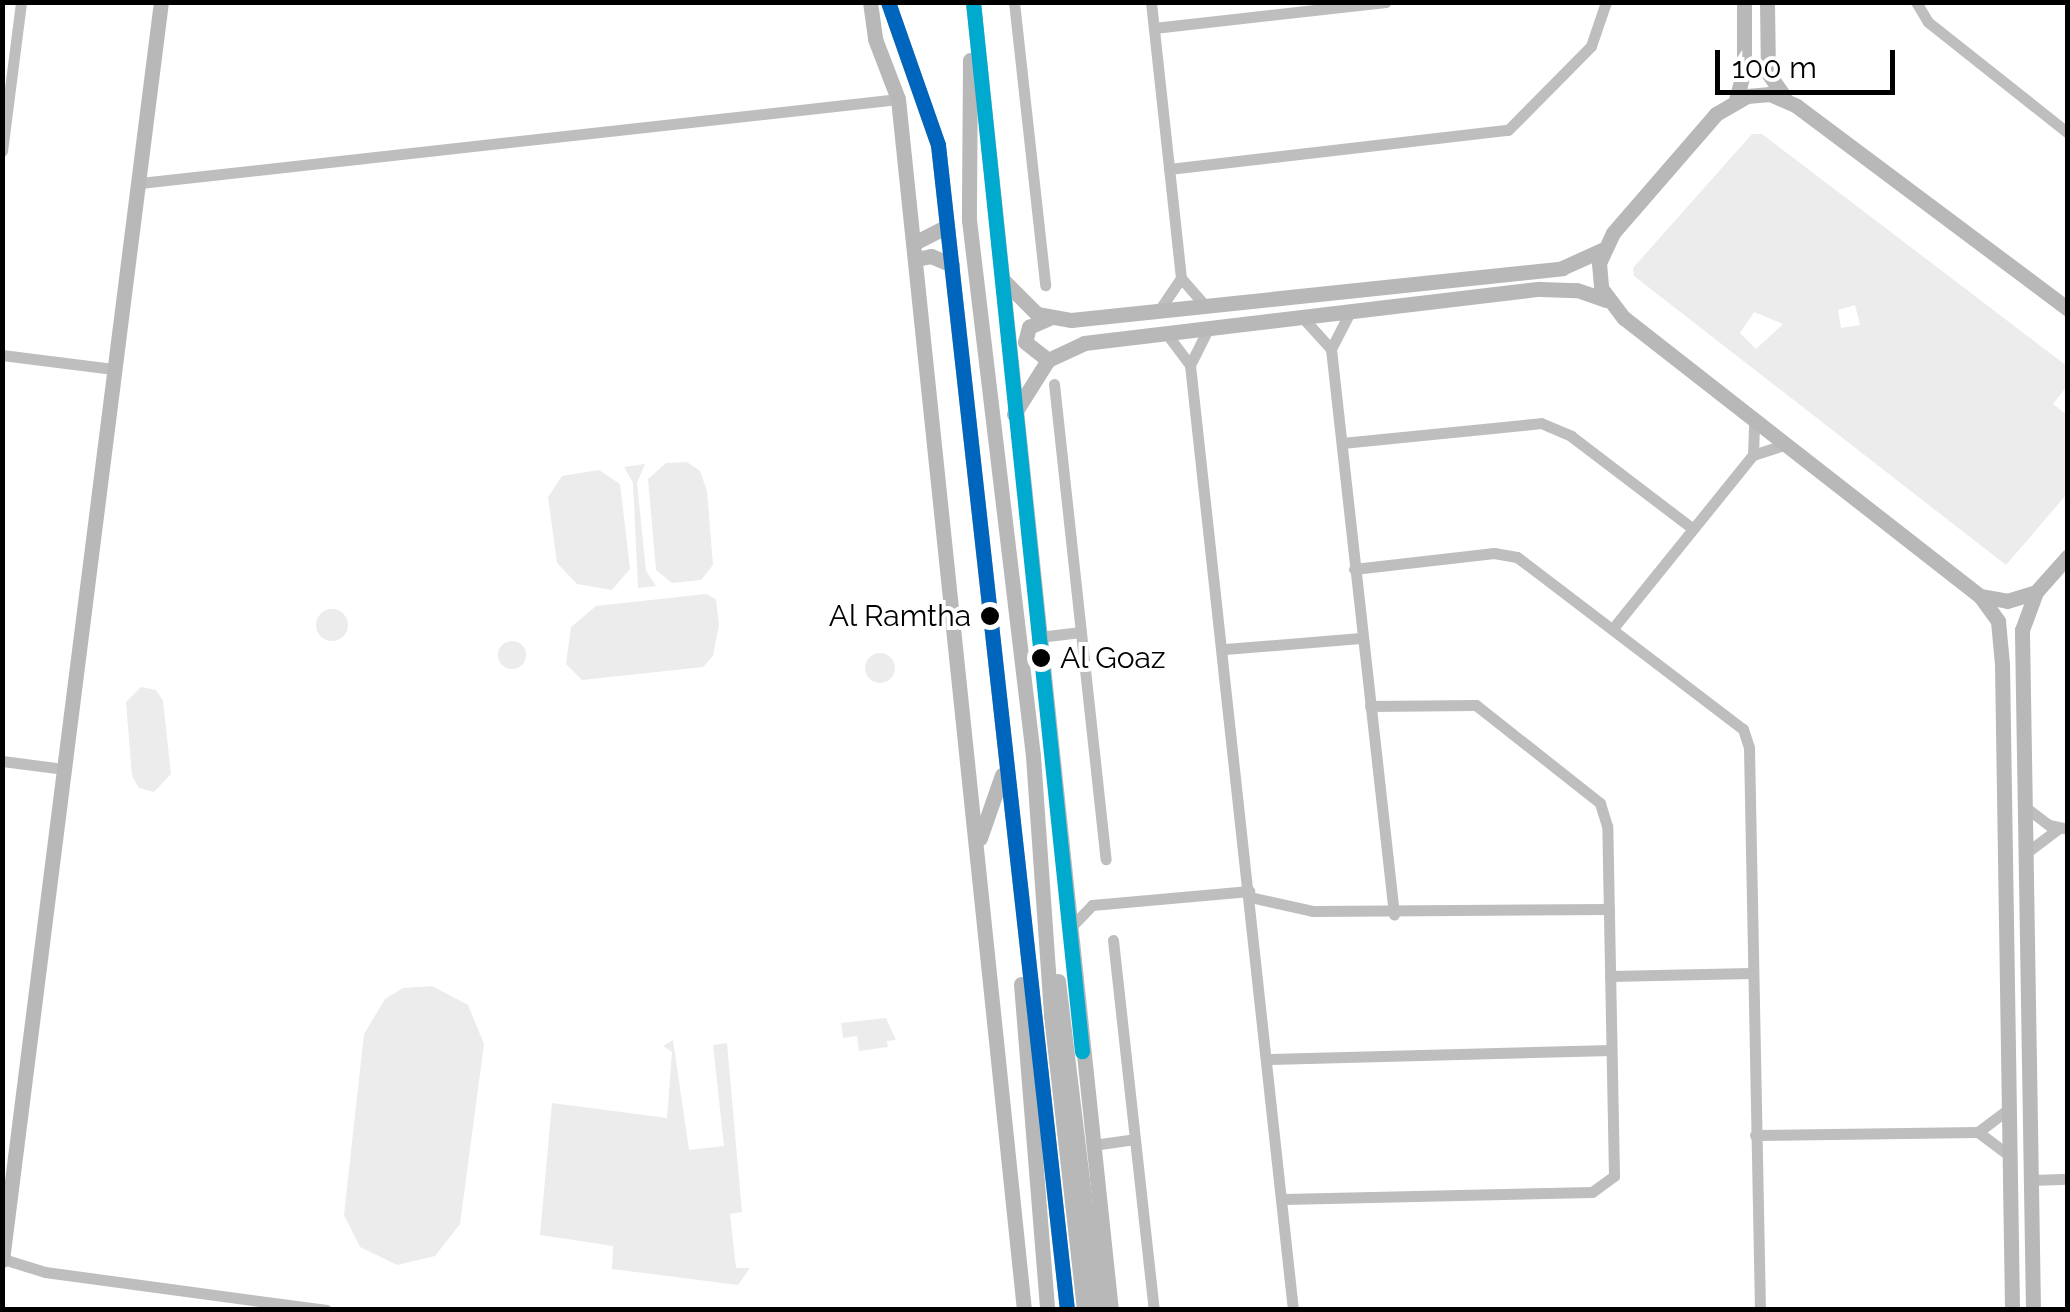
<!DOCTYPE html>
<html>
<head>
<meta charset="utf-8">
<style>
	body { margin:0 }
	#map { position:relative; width:2070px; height:1312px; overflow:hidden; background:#fff; font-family:Raleway,sans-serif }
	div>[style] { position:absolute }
	.green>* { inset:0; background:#ececec }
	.round { border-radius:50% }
	.street>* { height:11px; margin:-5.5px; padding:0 5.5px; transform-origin:5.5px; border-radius:5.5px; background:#bebebe }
	.secondary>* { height:15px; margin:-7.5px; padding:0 7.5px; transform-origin:7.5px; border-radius:7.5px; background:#b8b8b8 }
	.bus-1>* { height:15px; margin:-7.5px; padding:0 7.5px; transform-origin:7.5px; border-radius:7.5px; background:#0065bd }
	.bus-2>* { height:15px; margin:-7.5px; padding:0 7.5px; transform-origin:7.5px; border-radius:7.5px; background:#00a9ce }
	.dots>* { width:28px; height:28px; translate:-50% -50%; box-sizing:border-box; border:5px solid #fff; border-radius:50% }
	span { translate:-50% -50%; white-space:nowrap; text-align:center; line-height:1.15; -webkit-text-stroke:8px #fff; paint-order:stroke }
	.bus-label { font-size:30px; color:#000 }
	.right { translate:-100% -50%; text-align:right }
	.left { translate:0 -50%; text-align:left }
	.frame { position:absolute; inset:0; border:5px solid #000; pointer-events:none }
	.scale { position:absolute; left:1715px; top:50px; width:180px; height:45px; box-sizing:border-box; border:5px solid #000; border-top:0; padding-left:12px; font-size:30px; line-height:35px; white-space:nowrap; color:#000; -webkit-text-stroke:8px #fff; paint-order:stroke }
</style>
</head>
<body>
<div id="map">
	<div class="green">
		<div style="clip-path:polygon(evenodd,1752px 134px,1762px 134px,2067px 366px,2067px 386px,2053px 404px,2067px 415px,2067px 494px,2006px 565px,1634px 276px,1633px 268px,1752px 134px,1855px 305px,1860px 325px,1841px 328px,1838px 310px,1855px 305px,1752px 134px,1754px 312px,1783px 324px,1756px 349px,1740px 333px,1754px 312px)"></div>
		<div style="clip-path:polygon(687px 462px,700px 471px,707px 491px,713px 565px,701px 580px,672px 583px,656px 570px,648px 479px,666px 463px)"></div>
		<div style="clip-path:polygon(645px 464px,637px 483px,646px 571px,656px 586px,638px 588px,633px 483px,624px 467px)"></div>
		<div style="clip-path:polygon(599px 470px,620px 484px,630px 569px,612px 590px,577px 584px,557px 563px,548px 497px,562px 476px)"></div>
		<div style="clip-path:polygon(706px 594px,716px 599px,719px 625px,713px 656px,703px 667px,582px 680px,566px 664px,571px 627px,596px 606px)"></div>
		<div class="round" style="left:316px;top:609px;width:32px;height:32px"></div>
		<div class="round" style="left:498px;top:641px;width:28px;height:28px"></div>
		<div class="round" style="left:865px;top:653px;width:30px;height:30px"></div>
		<div style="clip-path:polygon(141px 687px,156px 690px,163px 701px,171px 774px,154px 792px,139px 788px,132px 776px,126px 702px)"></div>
		<div style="clip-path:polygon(432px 986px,468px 1005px,484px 1044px,460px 1224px,435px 1256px,397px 1265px,360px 1247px,344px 1215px,364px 1034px,385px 999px,403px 988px)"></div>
		<div style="clip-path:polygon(886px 1018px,896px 1040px,887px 1041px,888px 1047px,859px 1051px,857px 1036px,843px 1038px,841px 1023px)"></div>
		<div style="clip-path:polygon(673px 1040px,689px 1150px,724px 1146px,713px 1045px,727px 1043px,742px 1212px,730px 1214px,736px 1268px,750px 1268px,738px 1285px,612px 1269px,613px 1246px,540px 1235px,552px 1103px,667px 1118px,672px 1052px,663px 1046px)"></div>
	</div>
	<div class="street">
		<div style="left:1014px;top:2px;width:285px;rotate:83.7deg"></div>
		<div style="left:1151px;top:2px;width:278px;rotate:83.8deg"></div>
		<div style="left:1181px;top:278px;width:37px;rotate:124deg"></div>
		<div style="left:1916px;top:2px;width:23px;rotate:59deg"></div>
		<div style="left:1928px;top:22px;width:179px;rotate:38.4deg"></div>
		<div style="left:1154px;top:28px;width:233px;rotate:-6.4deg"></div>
		<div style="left:2px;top:151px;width:150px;rotate:-82.7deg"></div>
		<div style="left:1169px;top:169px;width:341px;rotate:-6.6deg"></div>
		<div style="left:1508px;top:130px;width:118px;rotate:-45.3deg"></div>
		<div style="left:1591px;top:46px;width:46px;rotate:-71.2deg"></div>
		<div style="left:140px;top:183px;width:763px;rotate:-6.32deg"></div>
		<div style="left:1181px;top:278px;width:38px;rotate:49deg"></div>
		<div style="left:1350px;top:312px;width:42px;rotate:117.2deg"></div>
		<div style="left:1331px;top:349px;width:569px;rotate:83.64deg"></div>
		<div style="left:1303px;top:318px;width:42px;rotate:47.9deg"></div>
		<div style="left:1166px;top:333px;width:40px;rotate:53deg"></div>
		<div style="left:1190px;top:365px;width:951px;rotate:83.78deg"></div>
		<div style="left:2px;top:355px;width:112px;rotate:7.2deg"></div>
		<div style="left:1190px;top:365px;width:40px;rotate:-63.4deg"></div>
		<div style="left:1054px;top:384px;width:478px;rotate:83.8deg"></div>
		<div style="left:1342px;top:443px;width:200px;rotate:-5.7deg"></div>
		<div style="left:1541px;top:423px;width:33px;rotate:23deg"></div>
		<div style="left:1571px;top:436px;width:153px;rotate:37.3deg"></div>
		<div style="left:1753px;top:455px;width:34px;rotate:-88deg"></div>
		<div style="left:1354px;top:569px;width:141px;rotate:-6.5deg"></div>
		<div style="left:1494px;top:553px;width:23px;rotate:10deg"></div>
		<div style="left:1517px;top:557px;width:284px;rotate:37.3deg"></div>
		<div style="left:1743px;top:729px;width:20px;rotate:72deg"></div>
		<div style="left:1749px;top:748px;width:562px;rotate:88.88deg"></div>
		<div style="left:1614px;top:627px;width:221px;rotate:-51.1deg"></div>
		<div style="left:1753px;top:455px;width:35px;rotate:-18deg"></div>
		<div style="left:1039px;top:637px;width:42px;rotate:-6.8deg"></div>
		<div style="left:1225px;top:649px;width:136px;rotate:-4.6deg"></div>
		<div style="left:2px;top:761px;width:63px;rotate:7.4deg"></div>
		<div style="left:2025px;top:807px;width:30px;rotate:37deg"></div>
		<div style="left:2049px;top:825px;width:19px;rotate:12deg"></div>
		<div style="left:2026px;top:853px;width:40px;rotate:-37deg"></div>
		<div style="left:1250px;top:897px;width:65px;rotate:12.5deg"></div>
		<div style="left:1313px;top:911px;width:296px;rotate:-0.4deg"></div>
		<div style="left:1069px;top:929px;width:33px;rotate:-46deg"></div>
		<div style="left:1092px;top:905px;width:158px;rotate:-5.1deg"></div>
		<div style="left:1113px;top:940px;width:372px;rotate:83.7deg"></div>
		<div style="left:1610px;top:976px;width:141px;rotate:-1.2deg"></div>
		<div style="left:1270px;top:1059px;width:341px;rotate:-1.5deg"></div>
		<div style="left:1978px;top:1132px;width:40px;rotate:-37deg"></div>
		<div style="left:1755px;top:1135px;width:223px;rotate:-0.8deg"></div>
		<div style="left:1978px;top:1132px;width:41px;rotate:37.1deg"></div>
		<div style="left:1093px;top:1145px;width:42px;rotate:-8.1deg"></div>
		<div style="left:2031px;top:1180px;width:37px;rotate:-2deg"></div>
		<div style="left:1284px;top:1199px;width:308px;rotate:-1.3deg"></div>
		<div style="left:1592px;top:1192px;width:27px;rotate:-36deg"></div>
		<div style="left:1614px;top:1176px;width:350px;rotate:-91.1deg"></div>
		<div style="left:1607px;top:826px;width:24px;rotate:-107deg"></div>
		<div style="left:1600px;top:803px;width:158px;rotate:-141.7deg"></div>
		<div style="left:1476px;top:705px;width:106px;rotate:179.5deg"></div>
		<div style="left:3px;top:1259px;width:44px;rotate:17.2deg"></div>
		<div style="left:45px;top:1272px;width:284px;rotate:7.7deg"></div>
	</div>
	<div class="secondary">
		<div style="left:870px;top:2px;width:37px;rotate:82deg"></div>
		<div style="left:875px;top:39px;width:64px;rotate:69deg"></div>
		<div style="left:898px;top:99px;width:1218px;rotate:84.06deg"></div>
		<div style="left:888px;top:2px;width:151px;rotate:70.7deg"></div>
		<div style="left:938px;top:145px;width:1172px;rotate:83.68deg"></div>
		<div style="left:973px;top:2px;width:1315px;rotate:83.98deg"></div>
		<div style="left:1767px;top:2px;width:71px;rotate:89.2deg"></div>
		<div style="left:1768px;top:73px;width:28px;rotate:55deg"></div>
		<div style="left:970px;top:60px;width:160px;rotate:90.4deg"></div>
		<div style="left:969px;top:220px;width:540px;rotate:83.19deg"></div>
		<div style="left:1033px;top:756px;width:260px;rotate:86deg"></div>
		<div style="left:1051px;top:1015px;width:297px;rotate:83.6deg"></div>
		<div style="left:1736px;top:100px;width:30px;rotate:-75deg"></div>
		<div style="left:1744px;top:71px;width:69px;rotate:-90deg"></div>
		<div style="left:914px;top:243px;width:37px;rotate:-27deg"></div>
		<div style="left:916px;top:259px;width:15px;rotate:-11deg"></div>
		<div style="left:931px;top:256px;width:23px;rotate:23deg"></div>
		<div style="left:1004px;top:281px;width:47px;rotate:45deg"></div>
		<div style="left:1037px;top:314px;width:35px;rotate:10deg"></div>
		<div style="left:1071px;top:320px;width:494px;rotate:-6deg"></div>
		<div style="left:1562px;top:268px;width:44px;rotate:-24.2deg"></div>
		<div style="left:2068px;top:309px;width:339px;rotate:-143.2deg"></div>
		<div style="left:1797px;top:106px;width:30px;rotate:-156deg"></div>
		<div style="left:1770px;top:94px;width:23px;rotate:175deg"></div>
		<div style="left:1747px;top:96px;width:36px;rotate:150deg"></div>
		<div style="left:1716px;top:114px;width:157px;rotate:130.9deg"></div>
		<div style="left:1613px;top:233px;width:33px;rotate:115deg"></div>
		<div style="left:1599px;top:263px;width:25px;rotate:85deg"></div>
		<div style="left:1601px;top:288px;width:38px;rotate:53deg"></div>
		<div style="left:1624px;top:318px;width:452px;rotate:38deg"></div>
		<div style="left:1980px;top:596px;width:27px;rotate:10deg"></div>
		<div style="left:2007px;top:601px;width:30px;rotate:-17deg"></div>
		<div style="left:2036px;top:592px;width:48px;rotate:-48.4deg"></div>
		<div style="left:1048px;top:360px;width:29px;rotate:-142deg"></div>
		<div style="left:1025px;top:342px;width:16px;rotate:-75deg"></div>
		<div style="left:1029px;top:327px;width:22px;rotate:-24deg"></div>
		<div style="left:1014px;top:414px;width:64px;rotate:-57.8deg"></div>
		<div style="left:1048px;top:360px;width:40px;rotate:-25deg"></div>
		<div style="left:1084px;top:343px;width:459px;rotate:-6.8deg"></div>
		<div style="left:1540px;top:289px;width:37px;rotate:2deg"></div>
		<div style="left:1577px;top:290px;width:31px;rotate:19deg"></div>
		<div style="left:1980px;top:596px;width:31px;rotate:54deg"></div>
		<div style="left:1998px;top:621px;width:43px;rotate:84.7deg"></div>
		<div style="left:2002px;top:664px;width:646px;rotate:89.11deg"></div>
		<div style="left:980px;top:838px;width:67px;rotate:-70.8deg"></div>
		<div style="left:1058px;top:981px;width:331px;rotate:83.1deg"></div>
		<div style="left:1021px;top:984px;width:327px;rotate:85.4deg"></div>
		<div style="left:2px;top:1260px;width:1268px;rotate:-82.8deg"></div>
		<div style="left:2033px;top:1310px;width:680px;rotate:-90.93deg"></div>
		<div style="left:2022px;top:630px;width:40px;rotate:-69.8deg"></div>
	</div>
	<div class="bus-1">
		<div style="left:888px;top:2px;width:151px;rotate:70.7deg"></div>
		<div style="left:938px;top:145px;width:1172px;rotate:83.68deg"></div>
	</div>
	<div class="bus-2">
		<div style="left:973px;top:2px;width:1055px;rotate:84.07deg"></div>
	</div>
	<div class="dots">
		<div style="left:990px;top:616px;background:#000"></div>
		<div style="left:1041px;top:658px;background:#000"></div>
	</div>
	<div class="bus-label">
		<span class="right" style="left:971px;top:616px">Al Ramtha</span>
		<span class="left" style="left:1060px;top:658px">Al Goaz</span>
	</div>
	<div class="frame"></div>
	<div class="scale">100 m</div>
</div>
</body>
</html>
